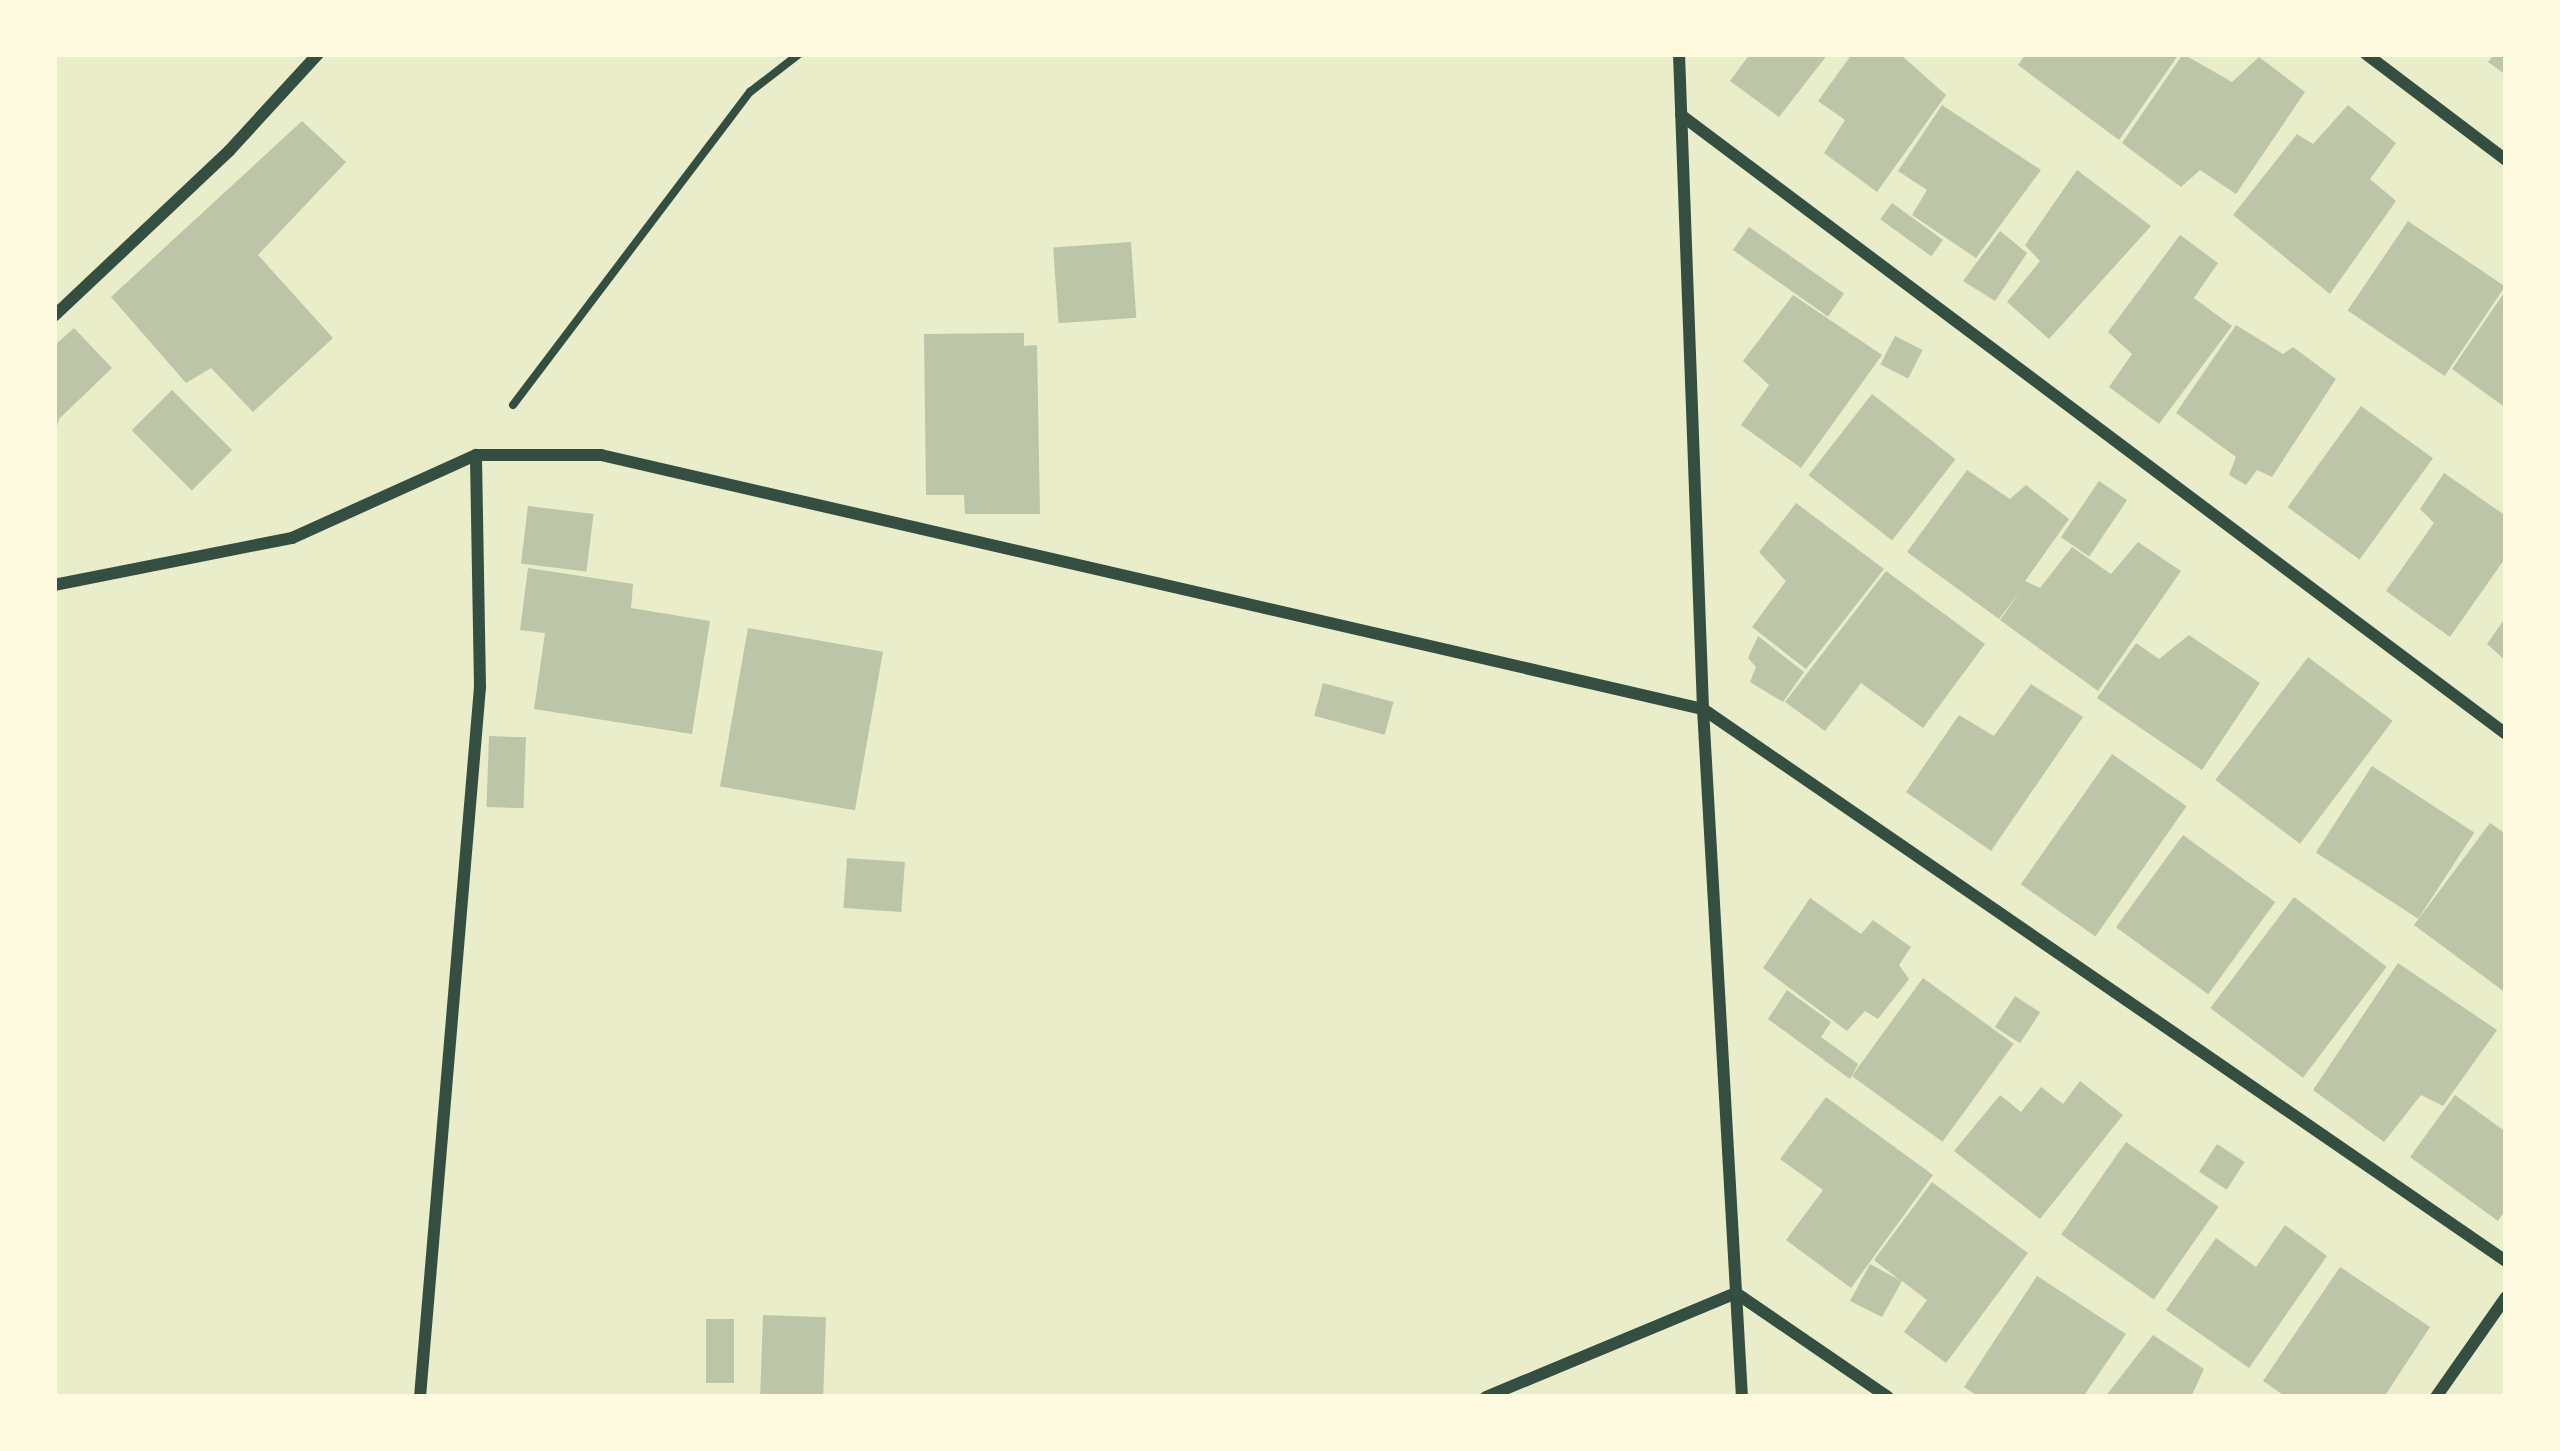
<!DOCTYPE html>
<html>
<head>
<meta charset="utf-8">
<style>
	body { margin:0 }
	#map { position:relative; width:2560px; height:1451px; overflow:hidden; background:#e9edc9; font-family:Poppins,sans-serif }
	div>[style] { position:absolute }
	.building>* { inset:0; background:#bcc5a7; transform-origin:0 0 }
	.path>* { height:8px; margin:-4px; padding:0 4px; transform-origin:4px; border-radius:4px; background:#344e41 }
	.minor>* { height:12px; margin:-6px; padding:0 6px; transform-origin:6px; border-radius:6px; background:#344e41 }
	span { translate:-50% -50%; white-space:nowrap; text-align:center; line-height:1.15; -webkit-text-stroke:9px #fefae0; paint-order:stroke }
	.frame { position:absolute; inset:0; border:57px solid #fefae0; pointer-events:none }
</style>
</head>
<body>
<div id="map">
	<div class="building">
		<div style="clip-path:polygon(1750px 54px,1828px 54px,1779px 117px,1730px 81px)"></div>
		<div style="clip-path:polygon(1852px 54px,1900px 54px,1946px 95px,1877px 192px,1824px 153px,1845px 120px,1818px 101px)"></div>
		<div style="clip-path:polygon(2026px 54px,2179px 54px,2119px 140px,2018px 65px)"></div>
		<div style="clip-path:polygon(2183px 54px,2232px 82px,2259px 57px,2305px 92px,2236px 194px,2200px 170px,2181px 187px,2122px 143px)"></div>
		<div style="clip-path:polygon(2494px 54px,2506px 54px,2506px 75px,2488px 62px)"></div>
		<div style="clip-path:polygon(1942px 105px,2041px 170px,1976px 258px,1912px 215px,1927px 190px,1898px 171px)"></div>
		<div style="clip-path:polygon(2348px 105px,2396px 143px,2370px 179px,2396px 201px,2330px 294px,2233px 215px,2297px 134px,2313px 144px)"></div>
		<div style="clip-path:polygon(302px 121px,346px 162px,258px 255px,333px 338px,253px 412px,211px 368px,186px 383px,111px 297px)"></div>
		<div style="clip-path:polygon(2077px 170px,2151px 226px,2049px 339px,2007px 302px,2040px 261px,2025px 245px)"></div>
		<div style="left:1892px;top:203px;width:63px;height:20px;rotate:36deg"></div>
		<div style="left:2408px;top:221px;width:117px;height:108px;rotate:34deg"></div>
		<div style="left:1749px;top:227px;width:116px;height:28px;rotate:35deg"></div>
		<div style="clip-path:polygon(2000px 231px,2027px 253px,1995px 301px,1963px 281px)"></div>
		<div style="clip-path:polygon(2180px 235px,2218px 263px,2194px 298px,2232px 326px,2159px 424px,2109px 387px,2132px 354px,2108px 332px)"></div>
		<div style="left:1131px;top:242px;width:76px;height:78px;rotate:86deg"></div>
		<div style="clip-path:polygon(2506px 290px,2506px 408px,2452px 369px)"></div>
		<div style="clip-path:polygon(1793px 295px,1882px 355px,1801px 468px,1741px 425px,1769px 385px,1743px 361px)"></div>
		<div style="clip-path:polygon(2236px 325px,2283px 354px,2293px 347px,2336px 379px,2272px 477px,2257px 470px,2246px 485px,2229px 475px,2236px 457px,2176px 413px)"></div>
		<div style="clip-path:polygon(74px 328px,112px 368px,59px 419px,54px 437px,54px 346px)"></div>
		<div style="clip-path:polygon(1024px 333px,1024px 346px,1037px 345px,1040px 514px,965px 514px,964px 495px,926px 495px,924px 334px)"></div>
		<div style="left:1895px;top:336px;width:31px;height:32px;rotate:27deg"></div>
		<div style="left:172px;top:390px;width:85px;height:57px;rotate:45deg"></div>
		<div style="left:1872px;top:394px;width:106px;height:103px;rotate:38deg"></div>
		<div style="left:2361px;top:406px;width:89px;height:125px;rotate:36deg"></div>
		<div style="clip-path:polygon(1967px 470px,2010px 499px,2026px 485px,2069px 519px,2025px 581px,2040px 588px,2072px 547px,2111px 574px,2138px 542px,2181px 571px,2098px 691px,2000px 620px,2021px 590px,1999px 619px,1907px 552px)"></div>
		<div style="clip-path:polygon(2444px 473px,2506px 516px,2506px 557px,2450px 637px,2386px 591px,2434px 523px,2420px 509px)"></div>
		<div style="left:2099px;top:481px;width:34px;height:68px;rotate:34deg"></div>
		<div style="clip-path:polygon(1796px 503px,1884px 569px,1806px 669px,1752px 627px,1786px 581px,1759px 552px)"></div>
		<div style="left:528px;top:506px;width:66px;height:58px;rotate:7deg"></div>
		<div style="clip-path:polygon(528px 568px,633px 584px,631px 608px,710px 621px,692px 734px,534px 709px,545px 633px,520px 630px)"></div>
		<div style="clip-path:polygon(1886px 571px,1985px 644px,1923px 728px,1861px 683px,1825px 731px,1785px 702px)"></div>
		<div style="clip-path:polygon(2506px 617px,2506px 661px,2487px 644px)"></div>
		<div style="left:748px;top:628px;width:137px;height:161px;rotate:10deg"></div>
		<div style="clip-path:polygon(2189px 635px,2260px 683px,2202px 770px,2097px 698px,2136px 643px,2159px 659px)"></div>
		<div style="clip-path:polygon(1758px 636px,1804px 672px,1783px 702px,1750px 682px,1756px 667px,1748px 658px)"></div>
		<div style="left:2308px;top:657px;width:106px;height:154px;rotate:37deg"></div>
		<div style="left:1323px;top:683px;width:73px;height:34px;rotate:15deg"></div>
		<div style="clip-path:polygon(2031px 684px,2083px 717px,1991px 851px,1906px 792px,1959px 715px,1994px 736px)"></div>
		<div style="left:489px;top:736px;width:37px;height:71px;rotate:2deg"></div>
		<div style="left:2112px;top:754px;width:91px;height:159px;rotate:35deg"></div>
		<div style="left:2372px;top:766px;width:122px;height:103px;rotate:33deg"></div>
		<div style="clip-path:polygon(2490px 823px,2506px 834px,2506px 993px,2414px 925px)"></div>
		<div style="left:2183px;top:835px;width:114px;height:114px;rotate:36deg"></div>
		<div style="left:847px;top:858px;width:58px;height:50px;rotate:4deg"></div>
		<div style="left:2294px;top:897px;width:116px;height:139px;rotate:37deg"></div>
		<div style="clip-path:polygon(1810px 898px,1861px 934px,1873px 920px,1911px 947px,1899px 965px,1909px 979px,1878px 1019px,1865px 1011px,1847px 1031px,1763px 968px)"></div>
		<div style="clip-path:polygon(2398px 963px,2497px 1030px,2443px 1106px,2421px 1095px,2384px 1142px,2313px 1090px)"></div>
		<div style="left:1923px;top:978px;width:112px;height:121px;rotate:36deg"></div>
		<div style="clip-path:polygon(1787px 990px,1831px 1022px,1821px 1037px,1858px 1064px,1850px 1079px,1768px 1019px)"></div>
		<div style="left:2015px;top:996px;width:30px;height:37px;rotate:33deg"></div>
		<div style="clip-path:polygon(2080px 1081px,2123px 1115px,2040px 1219px,1954px 1151px,2000px 1095px,2021px 1112px,2041px 1087px,2063px 1104px)"></div>
		<div style="clip-path:polygon(2455px 1095px,2506px 1132px,2506px 1209px,2498px 1221px,2410px 1157px)"></div>
		<div style="clip-path:polygon(1826px 1097px,1933px 1175px,1851px 1288px,1786px 1240px,1823px 1190px,1780px 1159px)"></div>
		<div style="left:2126px;top:1142px;width:113px;height:113px;rotate:35deg"></div>
		<div style="left:2217px;top:1144px;width:33px;height:33px;rotate:33deg"></div>
		<div style="clip-path:polygon(1932px 1182px,2028px 1253px,1946px 1363px,1904px 1332px,1927px 1300px,1902px 1281px,1882px 1317px,1850px 1301px,1870px 1264px,1901px 1281px,1874px 1260px)"></div>
		<div style="clip-path:polygon(2285px 1225px,2327px 1256px,2249px 1368px,2166px 1310px,2216px 1238px,2256px 1267px)"></div>
		<div style="clip-path:polygon(2340px 1267px,2430px 1327px,2384px 1397px,2286px 1397px,2263px 1381px)"></div>
		<div style="clip-path:polygon(2037px 1276px,2126px 1334px,2083px 1397px,1979px 1397px,1964px 1387px)"></div>
		<div style="left:763px;top:1315px;width:63px;height:82px;rotate:2deg"></div>
		<div style="left:706px;top:1319px;width:28px;height:64px"></div>
		<div style="clip-path:polygon(2153px 1335px,2204px 1369px,2191px 1397px,2105px 1397px)"></div>
	</div>
	<div class="path">
		<div style="left:513px;top:405px;width:393px;rotate:-52.9deg"></div>
		<div style="left:750px;top:92px;width:62px;rotate:-37.8deg"></div>
	</div>
	<div class="minor">
		<div style="left:1679px;top:54px;width:655px;rotate:87.9deg"></div>
		<div style="left:1703px;top:709px;width:689px;rotate:86.76deg"></div>
		<div style="left:2366px;top:54px;width:176px;rotate:37.1deg"></div>
		<div style="left:1681px;top:115px;width:1031px;rotate:36.88deg"></div>
		<div style="left:54px;top:316px;width:241px;rotate:-43.3deg"></div>
		<div style="left:229px;top:151px;width:132px;rotate:-47.5deg"></div>
		<div style="left:54px;top:585px;width:243px;rotate:-11.2deg"></div>
		<div style="left:292px;top:538px;width:202px;rotate:-24.3deg"></div>
		<div style="left:476px;top:455px;width:125px"></div>
		<div style="left:601px;top:455px;width:1131px;rotate:12.98deg"></div>
		<div style="left:1703px;top:709px;width:974px;rotate:34.51deg"></div>
		<div style="left:420px;top:1397px;width:713px;rotate:-85.17deg"></div>
		<div style="left:480px;top:687px;width:232px;rotate:-91deg"></div>
		<div style="left:1486px;top:1397px;width:271px;rotate:-22.6deg"></div>
		<div style="left:1736px;top:1293px;width:184px;rotate:34.4deg"></div>
		<div style="left:2436px;top:1397px;width:122px;rotate:-55deg"></div>
	</div>
	<div class="frame"></div>
</div>
</body>
</html>
